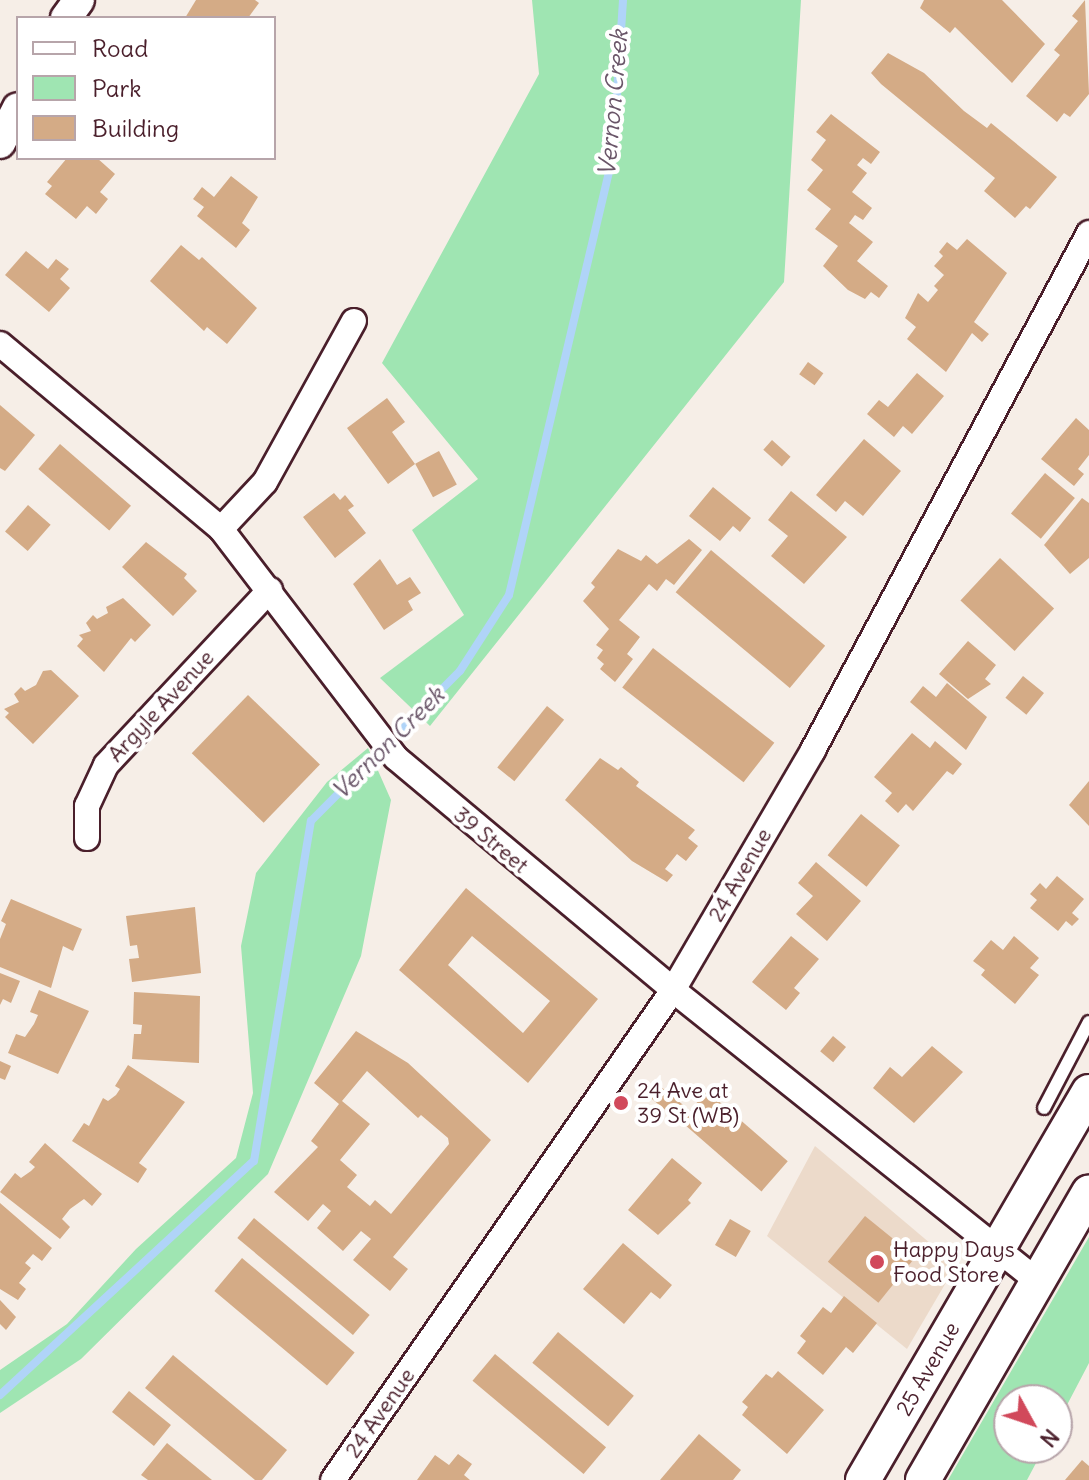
<!DOCTYPE html>
<html>
<head>
<meta charset="utf-8">
<style>
	body { margin:0 }
	#map { position:relative; width:1089px; height:1480px; overflow:hidden; background:#f6eee7; font-family:Delius,sans-serif }
	div>[style] { position:absolute }
	.built>* { inset:0; background:#ecdaca }
	.green>* { inset:0; background:#9fe5b2 }
	.stream>* { height:8px; margin:-4px; padding:0 4px; transform-origin:4px; border-radius:4px; background:#b0d4f8 }
	.building>* { inset:0; background:#d4ab86; transform-origin:0 0 }
	.roads { filter:drop-shadow(2px 0 #4a1f2b) drop-shadow(-2px 0 #4a1f2b) drop-shadow(0 2px #4a1f2b) drop-shadow(0 -2px #4a1f2b) }
	.service>* { height:12px; margin:-6px; padding:0 6px; transform-origin:6px; border-radius:6px; background:#fff }
	.minor>* { height:24px; margin:-12px; padding:0 12px; transform-origin:12px; border-radius:12px; background:#fff }
	.tertiary>* { height:30px; margin:-15px; padding:0 15px; transform-origin:15px; border-radius:15px; background:#fff }
	.secondary>* { height:34px; margin:-17px; padding:0 17px; transform-origin:17px; border-radius:17px; background:#fff }
	.dots>* { width:22px; height:22px; translate:-50% -50%; box-sizing:border-box; border:4px solid #fff; border-radius:50% }
	span { translate:-50% -50%; white-space:nowrap; text-align:center; line-height:1.15; -webkit-text-stroke:8px #fff; paint-order:stroke }
	.street-label { font-size:22px; color:#4a1f2b }
	.poi-label { font-size:22px; color:#4a1f2b }
	.left { translate:0 -50%; text-align:left }
	.water-label { font-size:24px; color:#695568; font-style:italic }
	.legend { position:absolute; left:16px; top:16px; width:260px; height:144px; box-sizing:border-box; background:#fff; border:2px solid #b7a5aa; margin:0; padding:10px 14px; list-style:none; font-size:24px; color:#4a1f2b }
	.legend li { display:flex; align-items:center; gap:16px; height:40px }
	.legend b { width:40px; border:2px solid #b7a5aa }
	.north { position:absolute; left:993px; top:1384px; width:80px; height:80px; box-sizing:border-box; background:#fff; border:2px solid #b7a5aa; border-radius:50%; rotate:130deg; font-size:22px; font-weight:700; line-height:32px; text-align:center; color:#4a1f2b }
	.north::after { content:''; display:block; margin:auto; width:28px; height:36px; background:#d1495b; clip-path:polygon(50% 0,100% 100%,50% 72%,0 100%) }
</style>
</head>
<body>
<div id="map">
	<div class="built">
		<div style="clip-path:polygon(815px 1146px,950px 1260px,951px 1274px,907px 1349px,767px 1236px)"></div>
	</div>
	<div class="green">
		<div style="clip-path:polygon(532px 0,801px 0,784px 282px,430px 726px,380px 678px,464px 615px,412px 530px,478px 479px,382px 363px,539px 74px)"></div>
		<div style="clip-path:polygon(368px 748px,391px 800px,361px 956px,268px 1174px,81px 1359px,0 1413px,0 1370px,67px 1324px,136px 1249px,236px 1158px,253px 1093px,241px 946px,256px 873px,327px 782px)"></div>
		<div style="clip-path:polygon(1089px 1237px,1089px 1363px,1057px 1424px,1057px 1400px,1009px 1400px,1009px 1448px,1044px 1448px,1027px 1480px,948px 1480px)"></div>
	</div>
	<div class="stream">
		<div style="left:0;top:1395px;width:345px;rotate:-42.7deg"></div>
		<div style="left:254px;top:1161px;width:345px;rotate:-80.5deg"></div>
		<div style="left:311px;top:821px;width:211px;rotate:-45.2deg"></div>
		<div style="left:460px;top:671px;width:90px;rotate:-57.2deg"></div>
		<div style="left:509px;top:595px;width:452px;rotate:-76.7deg"></div>
		<div style="left:613px;top:155px;width:155px;rotate:-86.3deg"></div>
	</div>
	<div class="building">
		<div style="clip-path:polygon(196px 0,255px 0,259px 3px,248px 18px,185px 18px)"></div>
		<div style="clip-path:polygon(924px 0,1002px 0,1045px 44px,1012px 83px,955px 27px,950px 33px,920px 8px)"></div>
		<div style="clip-path:polygon(1085px 0,1089px 94px,1070px 117px,1064px 113px,1057px 122px,1026px 96px,1060px 55px,1054px 50px,1078px 21px,1072px 16px)"></div>
		<div style="clip-path:polygon(888px 53px,924px 73px,964px 111px,987px 128px,991px 123px,1057px 177px,1030px 209px,1026px 206px,1015px 218px,984px 191px,995px 178px,881px 84px,871px 73px)"></div>
		<div style="clip-path:polygon(831px 114px,880px 152px,871px 164px,863px 158px,857px 165px,867px 173px,852px 192px,872px 208px,863px 220px,855px 215px,849px 223px,873px 242px,857px 261px,888px 286px,879px 298px,871px 292px,865px 299px,848px 290px,823px 266px,838px 246px,815px 229px,831px 209px,807px 190px,823px 170px,811px 160px,826px 140px,816px 132px)"></div>
		<div style="clip-path:polygon(67px 158px,97px 158px,115px 174px,100px 192px,108px 199px,96px 214px,87px 206px,76px 219px,45px 194px,52px 186px,47px 182px)"></div>
		<div style="clip-path:polygon(231px 176px,258px 197px,242px 223px,250px 230px,236px 248px,197px 216px,204px 207px,193px 199px,202px 187px,214px 197px)"></div>
		<div style="clip-path:polygon(967px 239px,1007px 273px,974px 322px,989px 334px,982px 342px,972px 333px,946px 372px,907px 339px,916px 327px,905px 318px,918px 293px,928px 302px,938px 290px,934px 286px,944px 275px,934px 266px,943px 256px,939px 252px,947px 242px,957px 250px)"></div>
		<div style="clip-path:polygon(181px 245px,199px 260px,202px 257px,257px 308px,227px 344px,207px 327px,204px 331px,150px 281px)"></div>
		<div style="clip-path:polygon(26px 251px,48px 269px,56px 259px,69px 269px,60px 279px,70px 288px,49px 312px,5px 275px)"></div>
		<div style="left:808px;top:362px;width:19px;height:15px;rotate:36deg"></div>
		<div style="clip-path:polygon(917px 373px,944px 396px,912px 434px,903px 426px,894px 437px,867px 414px,879px 400px,888px 407px)"></div>
		<div style="clip-path:polygon(387px 398px,405px 422px,392px 432px,415px 464px,388px 484px,347px 428px)"></div>
		<div style="clip-path:polygon(0 405px,35px 435px,5px 471px,0 468px)"></div>
		<div style="clip-path:polygon(1076px 418px,1089px 430px,1089px 455px,1078px 469px,1084px 474px,1074px 486px,1041px 459px)"></div>
		<div style="clip-path:polygon(864px 439px,901px 471px,863px 516px,845px 501px,836px 512px,816px 495px)"></div>
		<div style="left:772px;top:440px;width:25px;height:13px;rotate:42deg"></div>
		<div style="left:60px;top:444px;width:94px;height:33px;rotate:41deg"></div>
		<div style="left:439px;top:451px;width:38px;height:27px;rotate:62deg"></div>
		<div style="left:1045px;top:473px;width:39px;height:53px;rotate:40deg"></div>
		<div style="clip-path:polygon(713px 487px,751px 518px,740px 532px,733px 526px,720px 541px,689px 516px)"></div>
		<div style="clip-path:polygon(791px 491px,847px 537px,804px 584px,771px 556px,788px 536px,768px 520px)"></div>
		<div style="clip-path:polygon(334px 493px,340px 500px,345px 495px,354px 506px,348px 510px,366px 533px,335px 558px,303px 517px)"></div>
		<div style="clip-path:polygon(1082px 498px,1089px 503px,1089px 558px,1070px 574px,1044px 545px)"></div>
		<div style="left:28px;top:505px;width:30px;height:35px;rotate:41deg"></div>
		<div style="clip-path:polygon(689px 539px,702px 550px,674px 585px,666px 579px,657px 591px,649px 584px,619px 620px,640px 637px,627px 654px,633px 659px,615px 682px,600px 669px,604px 664px,597px 658px,603px 650px,596px 645px,609px 629px,583px 601px,595px 587px,591px 583px,618px 549px,641px 561px,646px 555px,657px 564px)"></div>
		<div style="clip-path:polygon(146px 542px,187px 574px,184px 578px,197px 591px,173px 616px,122px 567px)"></div>
		<div style="left:711px;top:550px;width:149px;height:55px;rotate:40deg"></div>
		<div style="left:1000px;top:558px;width:74px;height:58px;rotate:43deg"></div>
		<div style="clip-path:polygon(380px 559px,397px 585px,410px 577px,421px 593px,408px 601px,413px 610px,384px 630px,353px 584px)"></div>
		<div style="clip-path:polygon(123px 598px,151px 625px,135px 642px,131px 638px,104px 672px,77px 646px,83px 639px,79px 635px,91px 631px,86px 623px,93px 615px,97px 619px,108px 613px,106px 607px)"></div>
		<div style="clip-path:polygon(968px 641px,996px 665px,985px 679px,991px 684px,968px 699px,939px 674px)"></div>
		<div style="left:653px;top:648px;width:154px;height:50px;rotate:38deg"></div>
		<div style="clip-path:polygon(51px 670px,79px 696px,33px 744px,5px 717px,9px 713px,4px 709px,19px 702px,14px 694px,21px 687px,25px 691px,36px 685px,43px 671px)"></div>
		<div style="left:1023px;top:676px;width:27px;height:28px;rotate:39deg"></div>
		<div style="clip-path:polygon(947px 683px,987px 717px,966px 750px,910px 702px,923px 686px,936px 697px)"></div>
		<div style="left:248px;top:695px;width:100px;height:81px;rotate:44deg"></div>
		<div style="left:547px;top:706px;width:22px;height:79px;rotate:39deg"></div>
		<div style="clip-path:polygon(912px 733px,930px 748px,935px 741px,962px 764px,953px 775px,947px 771px,913px 811px,906px 804px,898px 813px,885px 801px,892px 793px,874px 777px)"></div>
		<div style="clip-path:polygon(600px 758px,618px 770px,621px 767px,639px 782px,636px 786px,695px 830px,688px 838px,698px 846px,686px 861px,677px 854px,665px 869px,673px 875px,667px 882px,632px 861px,565px 800px)"></div>
		<div style="clip-path:polygon(1089px 781px,1089px 826px,1069px 805px)"></div>
		<div style="left:861px;top:814px;width:50px;height:53px;rotate:39deg"></div>
		<div style="clip-path:polygon(816px 862px,861px 901px,827px 941px,796px 914px,813px 896px,798px 883px)"></div>
		<div style="clip-path:polygon(1057px 876px,1084px 899px,1072px 913px,1079px 919px,1072px 926px,1066px 921px,1058px 931px,1030px 908px,1037px 900px,1030px 894px,1040px 883px,1046px 889px)"></div>
		<div style="clip-path:polygon(evenodd,466px 888px,598px 999px,528px 1083px,399px 970px,466px 888px,472px 936px,550px 1001px,523px 1033px,448px 965px,472px 936px)"></div>
		<div style="clip-path:polygon(11px 899px,82px 929px,73px 951px,63px 946px,51px 988px,0 967px,0 939px,6px 924px,1px 921px)"></div>
		<div style="clip-path:polygon(195px 907px,201px 973px,132px 982px,129px 959px,139px 958px,137px 945px,130px 946px,126px 916px)"></div>
		<div style="clip-path:polygon(791px 936px,819px 959px,794px 988px,800px 993px,786px 1010px,752px 982px)"></div>
		<div style="clip-path:polygon(1014px 936px,1039px 958px,1030px 968px,1039px 975px,1015px 1004px,981px 975px,985px 970px,973px 961px,991px 940px,1003px 950px)"></div>
		<div style="clip-path:polygon(0 973px,20px 981px,11px 1003px,3px 999px,0 1005px)"></div>
		<div style="clip-path:polygon(39px 990px,89px 1011px,58px 1074px,8px 1053px,16px 1034px,25px 1037px,34px 1024px,38px 1015px,30px 1012px)"></div>
		<div style="clip-path:polygon(134px 992px,200px 996px,199px 1063px,132px 1059px,134px 1034px,141px 1034px,142px 1025px,133px 1024px)"></div>
		<div style="clip-path:polygon(evenodd,356px 1031px,408px 1063px,491px 1140px,393px 1257px,408px 1269px,390px 1291px,353px 1260px,371px 1239px,361px 1231px,343px 1251px,317px 1228px,331px 1211px,323px 1204px,308px 1221px,274px 1192px,318px 1147px,311px 1141px,339px 1104px,314px 1083px,356px 1031px,367px 1071px,418px 1118px,421px 1115px,448px 1138px,449px 1144px,391px 1214px,375px 1200px,370px 1206px,347px 1187px,357px 1175px,340px 1160px,370px 1124px,342px 1101px,367px 1071px)"></div>
		<div style="left:833px;top:1036px;width:17px;height:20px;rotate:40deg"></div>
		<div style="clip-path:polygon(932px 1046px,963px 1072px,914px 1123px,873px 1088px,890px 1067px,902px 1077px)"></div>
		<div style="clip-path:polygon(0 1061px,11px 1066px,5px 1080px,0 1078px)"></div>
		<div style="clip-path:polygon(128px 1065px,185px 1102px,139px 1163px,147px 1169px,138px 1183px,72px 1141px,84px 1123px,89px 1126px,103px 1098px,108px 1101px,116px 1095px,120px 1089px,115px 1086px)"></div>
		<div style="left:661px;top:1087px;width:33px;height:15px;rotate:39deg"></div>
		<div style="left:707px;top:1091px;width:107px;height:40px;rotate:41deg"></div>
		<div style="clip-path:polygon(45px 1143px,102px 1194px,92px 1206px,84px 1199px,70px 1209px,62px 1219px,70px 1227px,60px 1239px,0 1192px,15px 1173px,21px 1178px,31px 1171px,35px 1167px,29px 1162px)"></div>
		<div style="clip-path:polygon(672px 1158px,702px 1183px,688px 1200px,691px 1203px,658px 1235px,628px 1210px)"></div>
		<div style="clip-path:polygon(0 1203px,52px 1248px,42px 1261px,33px 1254px,25px 1263px,31px 1268px,19px 1283px,26px 1289px,18px 1300px,0 1289px)"></div>
		<div style="left:865px;top:1216px;width:65px;height:59px;rotate:39deg"></div>
		<div style="left:254px;top:1218px;width:151px;height:26px;rotate:40deg"></div>
		<div style="left:730px;top:1219px;width:24px;height:30px;rotate:30deg"></div>
		<div style="clip-path:polygon(623px 1243px,672px 1285px,660px 1299px,651px 1292px,624px 1324px,583px 1289px)"></div>
		<div style="left:242px;top:1258px;width:147px;height:43px;rotate:40deg"></div>
		<div style="clip-path:polygon(844px 1296px,877px 1323px,853px 1353px,846px 1347px,823px 1375px,797px 1353px,806px 1341px,800px 1336px,823px 1307px,831px 1313px)"></div>
		<div style="clip-path:polygon(0 1300px,16px 1317px,6px 1330px,0 1324px)"></div>
		<div style="left:558px;top:1332px;width:99px;height:40px;rotate:40deg"></div>
		<div style="left:495px;top:1354px;width:145px;height:35px;rotate:40deg"></div>
		<div style="clip-path:polygon(173px 1355px,287px 1450px,262px 1480px,255px 1480px,145px 1388px)"></div>
		<div style="clip-path:polygon(778px 1371px,824px 1410px,787px 1454px,742px 1415px,748px 1407px,742px 1402px,766px 1374px,772px 1378px)"></div>
		<div style="left:129px;top:1391px;width:54px;height:27px;rotate:39deg"></div>
		<div style="clip-path:polygon(699px 1434px,741px 1470px,733px 1480px,660px 1480px)"></div>
		<div style="clip-path:polygon(167px 1443px,212px 1480px,148px 1480px,141px 1475px)"></div>
		<div style="clip-path:polygon(458px 1454px,472px 1464px,464px 1475px,470px 1480px,417px 1480px,435px 1455px,449px 1465px)"></div>
		<div style="clip-path:polygon(1082px 1460px,1089px 1466px,1089px 1480px,1065px 1480px)"></div>
	</div>
	<div class="roads">
		<div class="service">
			<div style="left:1044px;top:1108px;width:97px;rotate:-62.4deg"></div>
		</div>
		<div class="minor">
			<div style="left:0;top:344px;width:288px;rotate:39.9deg"></div>
			<div style="left:221px;top:529px;width:288px;rotate:52.6deg"></div>
			<div style="left:396px;top:758px;width:361px;rotate:39.9deg"></div>
			<div style="left:673px;top:990px;width:467px;rotate:38.6deg"></div>
			<div style="left:221px;top:529px;width:64px;rotate:-46.9deg"></div>
			<div style="left:265px;top:482px;width:184px;rotate:-61.1deg"></div>
			<div style="left:87px;top:838px;width:32px;rotate:-90deg"></div>
			<div style="left:87px;top:806px;width:45px;rotate:-65.1deg"></div>
			<div style="left:106px;top:765px;width:240px;rotate:-46.9deg"></div>
			<div style="left:333px;top:1480px;width:596px;rotate:-55.24deg"></div>
			<div style="left:673px;top:990px;width:278px;rotate:-59.7deg"></div>
			<div style="left:813px;top:750px;width:586px;rotate:-61.9deg"></div>
		</div>
		<div class="tertiary">
			<div style="left:66px;top:18px;width:22px;rotate:-54deg"></div>
			<div style="left:0;top:143px;width:39px;rotate:-63deg"></div>
		</div>
		<div class="secondary">
			<div style="left:863px;top:1480px;width:449px;rotate:-59.8deg"></div>
			<div style="left:923px;top:1480px;width:332px;rotate:-60deg"></div>
		</div>
	</div>
	<div class="dots">
		<div style="left:621px;top:1103px;background:#d1495b"></div>
		<div style="left:877px;top:1262px;background:#d1495b"></div>
	</div>
	<div class="street-label">
		<span style="left:161px;top:706px;rotate:-47deg">Argyle Avenue</span>
		<span style="left:491px;top:840px;rotate:40deg">39 Street</span>
		<span style="left:740px;top:875px;rotate:-60deg">24 Avenue</span>
		<span style="left:928px;top:1369px;rotate:-60deg">25 Avenue</span>
		<span style="left:380px;top:1413px;rotate:-55deg">24 Avenue</span>
	</div>
	<div class="poi-label">
		<span class="left" style="left:637px;top:1103px">24 Ave at<br>39 St (WB)</span>
		<span class="left" style="left:893px;top:1262px">Happy Days<br>Food Store</span>
	</div>
	<div class="water-label">
		<span style="left:613px;top:103px;rotate:-85deg">Vernon Creek</span>
		<span style="left:388px;top:743px;rotate:-45deg">Vernon Creek</span>
	</div>
	<ul class="legend">
	<li><b style="height:10px;background:#fff"></b>Road</li>
	<li><b style="height:22px;background:#9fe5b2"></b>Park</li>
	<li><b style="height:22px;background:#d4ab86"></b>Building</li>
	</ul>
	<div class="north">N</div>
</div>
</body>
</html>
